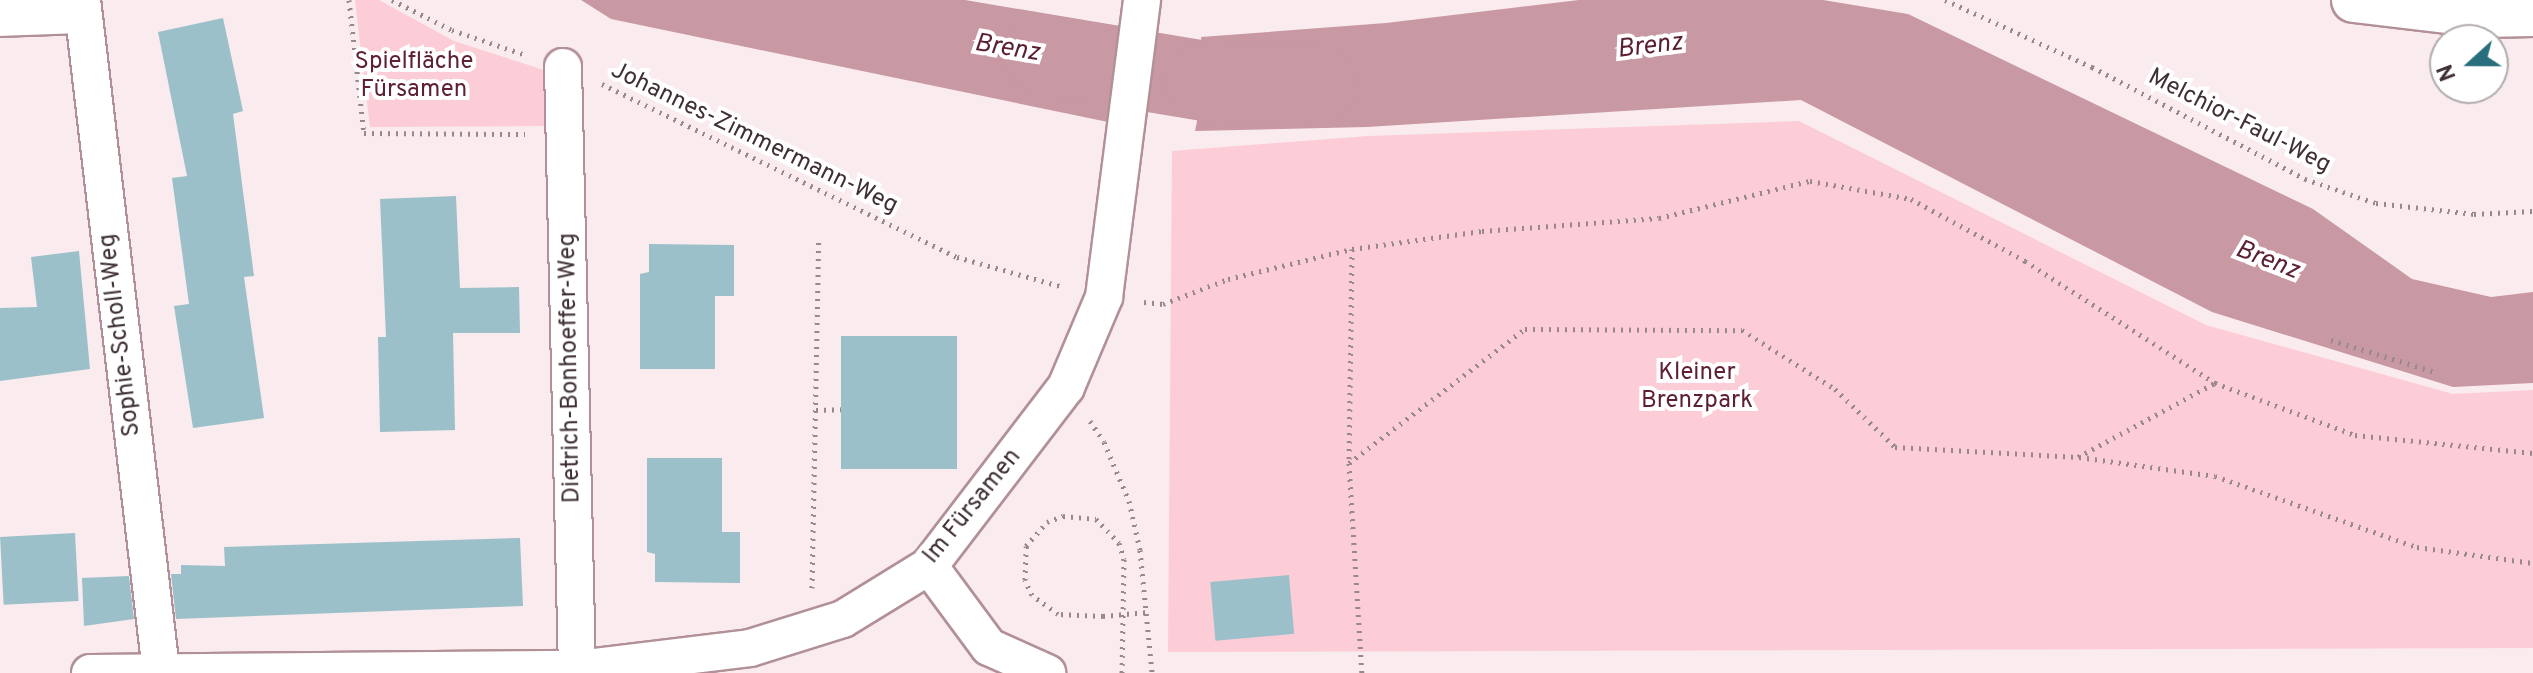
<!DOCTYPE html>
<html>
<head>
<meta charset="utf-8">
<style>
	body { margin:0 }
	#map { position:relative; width:2533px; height:673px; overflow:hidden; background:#faebee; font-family:Overpass,sans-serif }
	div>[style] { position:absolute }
	.green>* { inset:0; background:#fccdd7 }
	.water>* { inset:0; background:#c898a3 }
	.river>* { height:80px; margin:-40px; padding:0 40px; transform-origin:40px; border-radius:40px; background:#c898a3 }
	.building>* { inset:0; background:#9bc0c9; transform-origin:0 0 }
	.path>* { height:5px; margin-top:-2.5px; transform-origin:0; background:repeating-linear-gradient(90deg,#96888b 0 2px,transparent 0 8px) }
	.roads { filter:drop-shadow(2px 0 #b19097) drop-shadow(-2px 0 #b19097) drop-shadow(0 2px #b19097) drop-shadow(0 -2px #b19097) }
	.street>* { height:36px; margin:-18px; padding:0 18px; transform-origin:18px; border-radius:18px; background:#fff }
	.secondary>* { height:44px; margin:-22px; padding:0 22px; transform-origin:22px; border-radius:22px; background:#fff }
	.path-bridge>* { height:5px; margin-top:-2.5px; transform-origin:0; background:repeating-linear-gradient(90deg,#96888b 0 2px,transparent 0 8px) }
	span { translate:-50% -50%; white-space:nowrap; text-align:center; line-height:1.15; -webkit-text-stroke:8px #fff; paint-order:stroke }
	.park-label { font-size:24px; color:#5e2134 }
	.street-label { font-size:24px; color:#3e3033 }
	.water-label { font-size:26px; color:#5b1f32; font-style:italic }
	.north { position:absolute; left:2429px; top:24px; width:80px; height:80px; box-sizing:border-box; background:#fff; border:2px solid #b2acad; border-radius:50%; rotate:249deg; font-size:22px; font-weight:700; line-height:32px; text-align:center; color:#3e3033 }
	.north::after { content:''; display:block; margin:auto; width:28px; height:36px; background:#286e7d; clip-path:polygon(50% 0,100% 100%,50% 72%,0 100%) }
</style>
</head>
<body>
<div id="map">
	<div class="green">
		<div style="clip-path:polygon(355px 0,379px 0,454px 41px,547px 71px,548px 126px,370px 127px)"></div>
		<div style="clip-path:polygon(1799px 121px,2206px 325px,2453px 394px,2533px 390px,2533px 648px,1168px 652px,1172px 151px,1368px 136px)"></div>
	</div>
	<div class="water">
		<div style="clip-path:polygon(581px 0,965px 0,1120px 26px,1108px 122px,611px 19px)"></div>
		<div style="clip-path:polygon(1579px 0,1823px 0,1908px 14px,2313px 209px,2412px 279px,2491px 297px,2533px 292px,2533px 383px,2453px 387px,2212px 312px,1801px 100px,1367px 127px,1195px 131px,1205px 81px,1201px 37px,1386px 23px)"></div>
	</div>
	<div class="river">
		<div style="left:1042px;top:54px;width:165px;rotate:9.4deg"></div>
		<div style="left:1205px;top:81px;width:111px;rotate:2.1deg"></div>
	</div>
	<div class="building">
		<div style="clip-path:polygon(223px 18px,243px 111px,233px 114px,254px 276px,244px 277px,264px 418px,193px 428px,174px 306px,189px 304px,172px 178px,187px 176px,158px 32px)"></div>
		<div style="clip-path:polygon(456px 196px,460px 288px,519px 287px,520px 333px,453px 333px,455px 430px,380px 432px,378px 337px,386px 337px,380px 199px)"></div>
		<div style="clip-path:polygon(649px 244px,734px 245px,734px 296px,715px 296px,715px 369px,640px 369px,640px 274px,649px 272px)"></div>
		<div style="clip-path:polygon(79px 251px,90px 369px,0 381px,0 308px,37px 307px,31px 257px)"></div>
		<div style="left:957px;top:336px;width:133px;height:116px;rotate:90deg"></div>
		<div style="clip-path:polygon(647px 458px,722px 458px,722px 532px,740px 532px,740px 583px,655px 582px,655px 554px,647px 552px)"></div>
		<div style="left:75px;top:533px;width:68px;height:75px;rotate:87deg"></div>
		<div style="clip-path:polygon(520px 538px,523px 606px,176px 619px,171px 574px,181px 574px,181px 565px,225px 566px,224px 547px)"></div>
		<div style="left:1289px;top:575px;width:59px;height:79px;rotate:85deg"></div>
		<div style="clip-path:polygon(129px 576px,134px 619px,84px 626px,82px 578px)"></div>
	</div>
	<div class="path">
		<div style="left:349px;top:0;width:134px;rotate:83.6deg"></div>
		<div style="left:364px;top:133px;width:161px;rotate:0.4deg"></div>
		<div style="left:392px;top:0;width:67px;rotate:26.6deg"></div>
		<div style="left:452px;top:30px;width:78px;rotate:18.7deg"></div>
		<div style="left:1945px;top:0;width:162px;rotate:24.5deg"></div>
		<div style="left:2092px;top:67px;width:241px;rotate:27.7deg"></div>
		<div style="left:2305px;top:179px;width:75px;rotate:18.7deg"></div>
		<div style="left:2376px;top:203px;width:99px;rotate:6.4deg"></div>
		<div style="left:2474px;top:214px;width:59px;rotate:-2.9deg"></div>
		<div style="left:602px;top:84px;width:395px;rotate:26deg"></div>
		<div style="left:957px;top:257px;width:111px;rotate:15.7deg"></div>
		<div style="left:1352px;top:249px;width:214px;rotate:90.8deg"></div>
		<div style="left:1349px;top:463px;width:210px;rotate:86.5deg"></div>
		<div style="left:1144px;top:302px;width:19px;rotate:6deg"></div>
		<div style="left:1163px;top:304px;width:70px;rotate:-21deg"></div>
		<div style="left:1228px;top:279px;width:128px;rotate:-13.6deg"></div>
		<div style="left:1352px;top:249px;width:131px;rotate:-7.9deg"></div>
		<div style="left:1482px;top:231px;width:177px;rotate:-4.2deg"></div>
		<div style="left:1659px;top:218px;width:155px;rotate:-13.8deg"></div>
		<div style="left:1810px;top:181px;width:103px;rotate:10.1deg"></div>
		<div style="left:1911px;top:199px;width:130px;rotate:28.5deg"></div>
		<div style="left:2025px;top:261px;width:226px;rotate:32.7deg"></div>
		<div style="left:2215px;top:383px;width:149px;rotate:20.4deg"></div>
		<div style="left:2355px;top:435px;width:179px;rotate:5.8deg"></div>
		<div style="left:2331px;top:340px;width:106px;rotate:17.1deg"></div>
		<div style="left:816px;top:410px;width:25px;rotate:-2deg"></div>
		<div style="left:1090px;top:421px;width:25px;rotate:56deg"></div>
		<div style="left:1104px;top:442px;width:64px;rotate:67deg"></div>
		<div style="left:1129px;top:501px;width:50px;rotate:77.3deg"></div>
		<div style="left:1140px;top:550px;width:124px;rotate:84.4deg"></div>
		<div style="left:2079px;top:457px;width:137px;rotate:8deg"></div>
		<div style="left:2215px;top:476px;width:214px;rotate:19.4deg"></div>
		<div style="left:2417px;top:547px;width:117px;rotate:7.9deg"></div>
		<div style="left:1349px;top:463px;width:221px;rotate:-37.3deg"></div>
		<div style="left:1525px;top:329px;width:217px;rotate:0.3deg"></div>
		<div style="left:1742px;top:330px;width:110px;rotate:32.4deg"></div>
		<div style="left:1835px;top:389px;width:83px;rotate:44deg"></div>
		<div style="left:1895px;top:447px;width:183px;rotate:3.1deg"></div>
		<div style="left:2078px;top:457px;width:156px;rotate:-28.4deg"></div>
		<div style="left:812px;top:588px;width:349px;rotate:-88.9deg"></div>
		<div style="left:1103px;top:616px;width:45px;rotate:-5.1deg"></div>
	</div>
	<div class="roads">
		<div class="street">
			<div style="left:82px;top:0;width:675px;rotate:83.28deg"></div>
			<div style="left:0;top:18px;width:83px;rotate:-2.1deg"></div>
			<div style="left:563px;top:67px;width:602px;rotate:88.67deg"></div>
			<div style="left:929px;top:566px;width:101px;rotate:53.5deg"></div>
			<div style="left:989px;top:647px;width:64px;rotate:24.1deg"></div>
			<div style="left:90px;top:673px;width:487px;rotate:-0.5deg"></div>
			<div style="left:577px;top:669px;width:174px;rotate:-6.9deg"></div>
			<div style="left:750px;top:648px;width:97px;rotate:-17.3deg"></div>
			<div style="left:843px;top:619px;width:101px;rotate:-31.6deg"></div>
			<div style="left:929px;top:566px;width:225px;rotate:-52.6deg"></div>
			<div style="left:1066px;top:387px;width:98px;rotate:-67.1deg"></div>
			<div style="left:1104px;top:297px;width:299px;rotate:-82.7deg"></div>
		</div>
		<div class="secondary">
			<div style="left:2354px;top:0;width:129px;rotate:6.7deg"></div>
			<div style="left:2482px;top:15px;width:51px;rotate:-1.1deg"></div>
		</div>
	</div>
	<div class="path-bridge">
		<div style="left:1103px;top:616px;width:45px;rotate:-177.5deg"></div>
		<div style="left:1058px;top:614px;width:32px;rotate:-144deg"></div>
		<div style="left:1032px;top:595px;width:17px;rotate:-115deg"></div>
		<div style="left:1025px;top:580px;width:34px;rotate:-88deg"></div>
		<div style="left:1026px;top:546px;width:32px;rotate:-49deg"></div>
		<div style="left:1047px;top:522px;width:17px;rotate:-21deg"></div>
		<div style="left:1063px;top:516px;width:33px;rotate:5deg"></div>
		<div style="left:1096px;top:519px;width:33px;rotate:46deg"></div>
		<div style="left:1119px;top:543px;width:17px;rotate:73deg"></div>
		<div style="left:1124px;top:559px;width:114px;rotate:91deg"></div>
	</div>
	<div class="park-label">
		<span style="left:414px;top:77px">Spielfläche<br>Fürsamen</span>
		<span style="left:1697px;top:388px">Kleiner<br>Brenzpark</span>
	</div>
	<div class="street-label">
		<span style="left:2239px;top:122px;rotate:27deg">Melchior-Faul-Weg</span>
		<span style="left:754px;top:139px;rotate:26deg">Johannes-Zimmermann-Weg</span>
		<span style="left:121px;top:335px;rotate:-97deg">Sophie-Scholl-Weg</span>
		<span style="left:571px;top:368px;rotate:-91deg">Dietrich-Bonhoeffer-Weg</span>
		<span style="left:973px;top:507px;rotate:-51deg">Im Fürsamen</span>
	</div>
	<div class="water-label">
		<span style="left:1650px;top:47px;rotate:-7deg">Brenz</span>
		<span style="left:1007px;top:49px;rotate:9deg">Brenz</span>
		<span style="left:2267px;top:261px;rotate:21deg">Brenz</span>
	</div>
	<div class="north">N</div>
</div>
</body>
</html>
